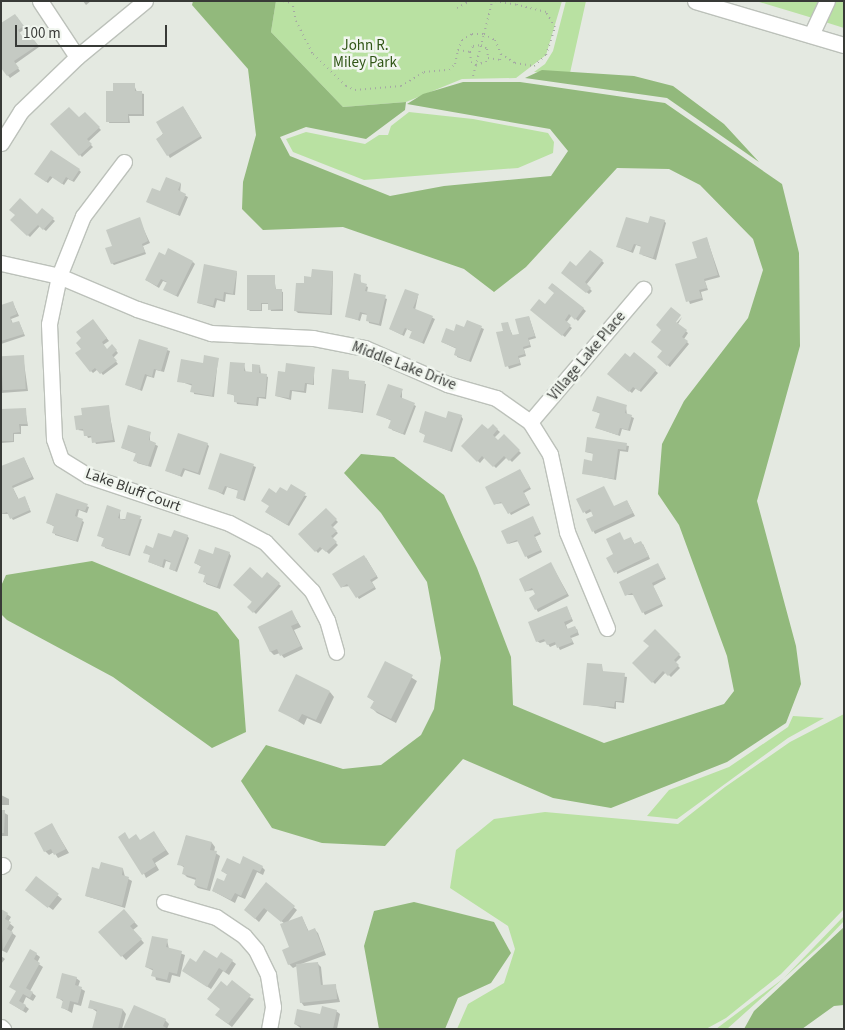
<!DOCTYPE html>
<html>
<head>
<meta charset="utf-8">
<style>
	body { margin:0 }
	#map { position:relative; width:845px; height:1030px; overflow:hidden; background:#e4e9e1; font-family:"Source Sans 3",sans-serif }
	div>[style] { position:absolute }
	.green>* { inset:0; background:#b9e1a2 }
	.water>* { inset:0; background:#92b97c }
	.shadow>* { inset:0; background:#0003 }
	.building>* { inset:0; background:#c5cac3; transform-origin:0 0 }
	.path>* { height:2px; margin-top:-1px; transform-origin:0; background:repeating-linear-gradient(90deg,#a5a9a3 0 1px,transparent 0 5px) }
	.roads { filter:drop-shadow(1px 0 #bcc1ba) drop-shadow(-1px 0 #bcc1ba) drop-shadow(0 1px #bcc1ba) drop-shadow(0 -1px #bcc1ba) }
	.minor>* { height:15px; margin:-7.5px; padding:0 7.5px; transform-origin:7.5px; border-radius:7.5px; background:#fff }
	span { translate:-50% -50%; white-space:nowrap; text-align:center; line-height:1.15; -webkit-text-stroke:5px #f1f6ef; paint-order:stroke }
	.park-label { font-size:15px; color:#305516 }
	.street-label { font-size:15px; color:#383a37 }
	.frame { position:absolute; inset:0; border:2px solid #383a37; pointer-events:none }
	.scale { position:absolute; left:15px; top:25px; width:152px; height:22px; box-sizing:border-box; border:2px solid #383a37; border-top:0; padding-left:6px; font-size:15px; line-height:18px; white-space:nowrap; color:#383a37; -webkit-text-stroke:4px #f1f6ef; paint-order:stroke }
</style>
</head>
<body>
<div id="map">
	<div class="green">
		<div style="clip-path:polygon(276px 1px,562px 1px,546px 55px,516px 78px,462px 79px,406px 102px,343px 107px,271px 32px)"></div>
		<div style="clip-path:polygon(566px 1px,586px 1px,570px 73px,534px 72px,545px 64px,553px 51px)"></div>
		<div style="clip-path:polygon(756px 1px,844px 1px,844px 28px,806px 16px)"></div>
		<div style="clip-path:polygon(409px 112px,473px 119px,548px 133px,554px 142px,553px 153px,518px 168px,364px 180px,293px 152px,286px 139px,306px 132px,365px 144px,379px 135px,388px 135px,391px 126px)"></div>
		<div style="clip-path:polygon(844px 714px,844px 909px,781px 974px,726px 1018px,706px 1029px,457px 1029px,468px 1004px,504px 983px,515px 949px,508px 926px,450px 888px,456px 850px,494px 819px,545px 812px,678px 824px,725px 787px,790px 742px)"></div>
		<div style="clip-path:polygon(793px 716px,824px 718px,788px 738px,677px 819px,647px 816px,669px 790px,729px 767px,788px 727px)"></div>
		<div style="clip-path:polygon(844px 916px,844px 921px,823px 943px,727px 1029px,716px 1029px,784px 978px)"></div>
	</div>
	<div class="water">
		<div style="clip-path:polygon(193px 1px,276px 1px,271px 32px,343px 107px,406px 102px,405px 110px,366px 139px,306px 127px,280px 137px,290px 156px,390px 196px,444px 186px,551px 176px,568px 151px,550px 129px,407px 104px,423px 94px,463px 82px,520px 82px,665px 103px,782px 184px,799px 253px,800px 346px,757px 501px,796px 646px,801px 684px,786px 723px,727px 762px,611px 808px,553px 798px,463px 759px,385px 846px,322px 843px,272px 828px,241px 781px,266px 745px,343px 769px,381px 765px,421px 735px,434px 709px,441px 658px,427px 582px,381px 513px,344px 473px,361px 454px,394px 457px,444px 495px,477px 568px,511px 657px,513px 705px,604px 743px,724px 704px,734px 691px,727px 656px,679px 525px,658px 494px,662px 444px,684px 401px,748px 318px,763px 270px,753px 239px,700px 185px,669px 169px,617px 168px,526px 267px,494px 292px,464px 269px,343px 227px,263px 230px,242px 209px,243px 182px,256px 135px,248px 69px,192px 5px)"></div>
		<div style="clip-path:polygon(542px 70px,634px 76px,673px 86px,724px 124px,759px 162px,667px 98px,525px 78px)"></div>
		<div style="clip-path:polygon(92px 561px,217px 612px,239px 640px,246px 732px,212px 748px,113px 677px,7px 620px,1px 614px,1px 586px,6px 575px)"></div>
		<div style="clip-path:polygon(414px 902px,494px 922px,511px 953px,491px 983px,458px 998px,445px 1029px,379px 1029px,364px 946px,374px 911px)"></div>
		<div style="clip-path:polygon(844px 927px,844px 1005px,834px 1006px,802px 1029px,744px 1029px,754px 1011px)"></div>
	</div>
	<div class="shadow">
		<div style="clip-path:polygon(83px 1px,91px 1px,86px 5px)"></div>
		<div style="clip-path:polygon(17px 17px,25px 29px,19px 33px,23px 38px,30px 36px,39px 47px,15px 64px,20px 71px,10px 78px,1px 66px)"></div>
		<div style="clip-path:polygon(134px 85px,137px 92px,144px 94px,144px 116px,129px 116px,130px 123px,109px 123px,114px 92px)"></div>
		<div style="clip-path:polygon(185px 110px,202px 138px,170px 158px,158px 139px)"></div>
		<div style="clip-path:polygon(85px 113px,101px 130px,88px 142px,93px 147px,82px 157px,52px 124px,79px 119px)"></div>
		<div style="clip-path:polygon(79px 170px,81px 172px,74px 182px,68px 179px,64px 185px,53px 177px,48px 183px,38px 176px)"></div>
		<div style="clip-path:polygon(167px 178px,181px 184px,180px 193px,188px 197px,180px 216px,148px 202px,161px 193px)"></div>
		<div style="clip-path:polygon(42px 210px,55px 221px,46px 231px,40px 226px,30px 237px,12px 220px,17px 215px,37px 215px)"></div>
		<div style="clip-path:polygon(139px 219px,150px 243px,143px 246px,146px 254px,114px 265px,112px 263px)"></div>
		<div style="clip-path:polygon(664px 221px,666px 223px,656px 260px,642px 255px,642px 247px,636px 245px,633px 253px,618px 247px,649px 225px)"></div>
		<div style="clip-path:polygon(707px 239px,720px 277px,705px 281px,708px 290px,701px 292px,703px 300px,690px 304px,676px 265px,698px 258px)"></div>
		<div style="clip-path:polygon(602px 261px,604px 263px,586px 285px,592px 291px,589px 294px,564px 274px)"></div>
		<div style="clip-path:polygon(193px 262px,195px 264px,178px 297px,167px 291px,168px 283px,163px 281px,159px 288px,146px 280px)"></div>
		<div style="clip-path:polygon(237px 272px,235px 295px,226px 294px,225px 302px,217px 300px,215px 308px,198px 303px)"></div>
		<div style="clip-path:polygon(333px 272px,332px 315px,298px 313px,296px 311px,305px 285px,313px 278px)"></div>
		<div style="clip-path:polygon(274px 276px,276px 290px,283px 292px,283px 311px,271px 311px,269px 304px,262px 304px,262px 311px,250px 311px,248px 309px)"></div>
		<div style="clip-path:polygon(360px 276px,361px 284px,368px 287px,367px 292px,387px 299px,381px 326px,369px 323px,368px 315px,362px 314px,360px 321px,346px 316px)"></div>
		<div style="clip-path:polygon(553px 284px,586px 311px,578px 321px,572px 315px,566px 323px,572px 328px,565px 337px,534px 312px,546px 306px,556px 293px)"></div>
		<div style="clip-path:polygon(418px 296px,415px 310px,435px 319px,424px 344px,410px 337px,413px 332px,407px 329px,404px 336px,390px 329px)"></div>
		<div style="clip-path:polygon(13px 303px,19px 316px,11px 319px,13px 324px,19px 322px,25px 336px,1px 344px,1px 306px)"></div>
		<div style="clip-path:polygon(529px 317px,536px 338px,529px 340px,531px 347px,524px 349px,526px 356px,519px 358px,521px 365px,509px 369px,497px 333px,504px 331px,507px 323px,513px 336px,520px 334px)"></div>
		<div style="clip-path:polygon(682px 317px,678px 324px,688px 333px,684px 339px,689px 344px,670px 367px,658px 357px,663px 351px,662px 330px,673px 327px)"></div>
		<div style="clip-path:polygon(467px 322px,484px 329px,471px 362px,457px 357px,457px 349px,442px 342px,465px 329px)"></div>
		<div style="clip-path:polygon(95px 323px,109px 341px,103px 345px,107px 350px,112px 346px,118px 353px,113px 358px,118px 364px,103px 375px,98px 369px,93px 373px,91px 371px,82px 349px,83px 339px)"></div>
		<div style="clip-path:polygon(140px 341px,170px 351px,164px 372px,156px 370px,154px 378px,147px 376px,142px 391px,127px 385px)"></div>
		<div style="clip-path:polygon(635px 354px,658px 373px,641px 392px,636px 388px,632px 393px,611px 376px)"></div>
		<div style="clip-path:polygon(23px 356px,28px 391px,1px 393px,1px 358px)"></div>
		<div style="clip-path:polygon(218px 359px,214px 397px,194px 394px,193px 386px,179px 381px)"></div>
		<div style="clip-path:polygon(244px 365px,246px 373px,253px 373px,260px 366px,261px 374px,268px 377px,266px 399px,259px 398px,258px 406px,237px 404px,235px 396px,228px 393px)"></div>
		<div style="clip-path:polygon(314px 368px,314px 385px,307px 384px,306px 393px,292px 391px,291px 400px,276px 396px,286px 373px)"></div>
		<div style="clip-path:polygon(348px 372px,349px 380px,366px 384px,363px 413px,329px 408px)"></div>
		<div style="clip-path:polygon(402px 390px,402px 399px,416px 406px,405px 435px,392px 430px,392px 421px,377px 414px)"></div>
		<div style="clip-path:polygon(108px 406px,115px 442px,96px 444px,93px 437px,88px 438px,85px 431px,78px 430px)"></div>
		<div style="clip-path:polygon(626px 407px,627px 415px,634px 418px,630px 431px,622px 429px,620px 436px,597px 428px,601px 414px,594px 411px)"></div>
		<div style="clip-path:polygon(25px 409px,28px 426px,21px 426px,21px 434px,14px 434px,14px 442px,1px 443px,1px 410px)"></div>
		<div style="clip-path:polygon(461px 416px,463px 419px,452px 452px,424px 441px,426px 435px,420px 432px)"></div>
		<div style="clip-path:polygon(493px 426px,500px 432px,494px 438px,498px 442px,504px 436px,521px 453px,512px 462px,507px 457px,496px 468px,485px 457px,480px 463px,462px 446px)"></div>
		<div style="clip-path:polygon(150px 434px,150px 442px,158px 446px,151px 467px,137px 463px,137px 454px,122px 448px)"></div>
		<div style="clip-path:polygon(588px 439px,629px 446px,628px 452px,620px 451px,616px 480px,583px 473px,593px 462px,594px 454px,586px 452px)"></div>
		<div style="clip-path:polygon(207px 444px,209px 446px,200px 475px,185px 470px,182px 477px,167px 471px)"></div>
		<div style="clip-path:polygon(221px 454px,256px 467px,245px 501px,237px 498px,239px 491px,227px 487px,224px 495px,210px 488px)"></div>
		<div style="clip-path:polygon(24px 458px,34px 479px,13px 488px,19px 500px,26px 500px,31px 512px,13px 520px,9px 514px,1px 514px,1px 468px)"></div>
		<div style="clip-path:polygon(520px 470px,531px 489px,524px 493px,530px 505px,511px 515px,504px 503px,495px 504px)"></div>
		<div style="clip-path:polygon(288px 492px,307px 496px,289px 526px,269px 514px,277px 495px)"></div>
		<div style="clip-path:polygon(57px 495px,89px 507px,87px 513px,79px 510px,77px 518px,84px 522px,78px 542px,55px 535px,55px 527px,48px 523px)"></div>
		<div style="clip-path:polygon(578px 500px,614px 508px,627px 501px,635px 516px,595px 534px,588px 520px,594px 517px,592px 511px,586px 514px)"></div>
		<div style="clip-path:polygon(326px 510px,338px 522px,332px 528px,338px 533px,332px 539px,338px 545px,329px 554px,323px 548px,318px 553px,300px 534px)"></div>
		<div style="clip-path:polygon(120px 511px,120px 519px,142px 519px,130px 556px,105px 548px,105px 539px,99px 536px)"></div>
		<div style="clip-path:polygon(533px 518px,541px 534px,535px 537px,542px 552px,528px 559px,519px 541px,508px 544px)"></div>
		<div style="clip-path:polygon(187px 536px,189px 538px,177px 572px,170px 569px,172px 563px,166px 561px,164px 568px,149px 562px,151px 556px,145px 552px,172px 539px)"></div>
		<div style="clip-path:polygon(632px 540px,635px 545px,643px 544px,650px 559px,617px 574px,615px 555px,624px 541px)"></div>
		<div style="clip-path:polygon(229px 553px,231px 556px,220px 589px,206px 584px,206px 576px,200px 572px,202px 567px,195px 563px)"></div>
		<div style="clip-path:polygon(366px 558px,378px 578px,372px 582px,376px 589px,359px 599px,350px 586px,342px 587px)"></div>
		<div style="clip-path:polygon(551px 564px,569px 596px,538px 612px,530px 598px,537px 595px,534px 590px,526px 591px)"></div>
		<div style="clip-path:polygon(658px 565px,666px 579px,653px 586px,663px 606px,645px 615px,634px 595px,627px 595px)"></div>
		<div style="clip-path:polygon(268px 574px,281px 586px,256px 614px,249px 607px)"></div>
		<div style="clip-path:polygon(568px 610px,573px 621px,566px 625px,568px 630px,577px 629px,579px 635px,571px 638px,574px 644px,560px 650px,557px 644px,550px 647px,546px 641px,540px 643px,537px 641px)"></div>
		<div style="clip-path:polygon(292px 612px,301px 627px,294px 630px,303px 649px,284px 658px,280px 653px,274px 655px,271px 652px,259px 627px)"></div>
		<div style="clip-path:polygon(655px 631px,681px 657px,675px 663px,680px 668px,671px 677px,666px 672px,655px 684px,634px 663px,650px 646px)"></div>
		<div style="clip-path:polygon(386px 662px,417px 681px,396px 723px,377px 713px,372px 708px,375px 702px,368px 697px)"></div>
		<div style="clip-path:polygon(602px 665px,603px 673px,627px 677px,624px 703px,616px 702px,616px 709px,584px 704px)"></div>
		<div style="clip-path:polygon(330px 692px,334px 697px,321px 724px,307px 718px,304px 725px,280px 710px)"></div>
		<div style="clip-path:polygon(1px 795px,9px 799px,9px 805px,1px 805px)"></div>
		<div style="clip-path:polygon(1px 811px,8px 815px,8px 836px,1px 836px)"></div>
		<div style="clip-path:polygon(52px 825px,69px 853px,58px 858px,54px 852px,49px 855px,45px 851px,36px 833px)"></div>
		<div style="clip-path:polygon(154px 833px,169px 854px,155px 863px,159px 870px,146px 878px,129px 840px,141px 841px)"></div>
		<div style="clip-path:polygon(186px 836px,212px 843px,215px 847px,214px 852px,220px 856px,210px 891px,198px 888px,195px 885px,196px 880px,187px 877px,183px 873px,185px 868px,179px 864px)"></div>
		<div style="clip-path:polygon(240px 865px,262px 867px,265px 870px,263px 875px,257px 872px,245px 899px,238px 896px,235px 903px,213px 891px,225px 882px,228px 875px,222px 871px)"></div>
		<div style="clip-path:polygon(123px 869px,125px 877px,132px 881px,125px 908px,86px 896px,100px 871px)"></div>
		<div style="clip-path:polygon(36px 878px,62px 899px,53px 910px,30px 893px)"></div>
		<div style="clip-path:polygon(266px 884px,297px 910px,287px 923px,302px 917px,309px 932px,315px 930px,318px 933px,326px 955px,301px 964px,318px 964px,321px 967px,323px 986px,335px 985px,340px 1002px,304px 1006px,301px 1002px,297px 966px,293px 968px,289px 964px,291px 948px,285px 924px,268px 910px,259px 922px,249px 913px)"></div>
		<div style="clip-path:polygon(1px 910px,11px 917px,8px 922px,14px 927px,11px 932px,16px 936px,7px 953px,1px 950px)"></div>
		<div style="clip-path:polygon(124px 911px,138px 926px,133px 930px,144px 943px,126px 960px,100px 932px)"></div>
		<div style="clip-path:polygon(167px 940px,169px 949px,185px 955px,180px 977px,172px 975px,170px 983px,156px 980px,154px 971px,146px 967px)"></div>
		<div style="clip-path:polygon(36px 954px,40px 957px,37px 963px,43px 967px,30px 991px,36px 996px,33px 1001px,26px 997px,23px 1004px,29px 1009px,26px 1013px,10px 1003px,17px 991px,11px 986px)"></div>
		<div style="clip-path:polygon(1px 956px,5px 959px,1px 964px)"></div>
		<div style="clip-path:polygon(217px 960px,232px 961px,236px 964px,229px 975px,223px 971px,211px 989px,183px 971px)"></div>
		<div style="clip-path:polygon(76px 978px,80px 981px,78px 987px,85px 991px,81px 1006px,74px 1004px,72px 1013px,63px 1008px,64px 1002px,57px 997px)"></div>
		<div style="clip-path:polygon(228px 988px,254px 999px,232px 1027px,220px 1018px)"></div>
		<div style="clip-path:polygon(91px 1002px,123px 1010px,126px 1014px,122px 1029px,93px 1029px,97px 1012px,90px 1007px)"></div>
		<div style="clip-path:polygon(336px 1011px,340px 1014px,337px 1029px,302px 1029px,295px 1024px)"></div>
		<div style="clip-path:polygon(165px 1020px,169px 1024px,167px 1029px,125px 1029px)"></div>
	</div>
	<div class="building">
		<div style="clip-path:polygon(15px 14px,24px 26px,18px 30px,22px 36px,28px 32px,38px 45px,14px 61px,19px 68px,7px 76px,1px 68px,1px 23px)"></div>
		<div style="clip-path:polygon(113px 83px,135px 83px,135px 91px,142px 91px,142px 114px,128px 114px,128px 122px,106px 122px,106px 91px,113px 91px)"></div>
		<div style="clip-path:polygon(183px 106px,201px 136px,167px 156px,156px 139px,163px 134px,156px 122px)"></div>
		<div style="clip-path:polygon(69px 107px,79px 117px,85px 112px,100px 127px,87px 139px,92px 144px,79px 156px,50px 124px)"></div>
		<div style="clip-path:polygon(51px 150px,80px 169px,72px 181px,66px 177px,62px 184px,50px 176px,46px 182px,34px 174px)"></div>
		<div style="clip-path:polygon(166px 177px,181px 183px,178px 190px,186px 194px,177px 215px,146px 202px,152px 188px,160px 191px)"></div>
		<div style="clip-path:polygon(20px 198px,37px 214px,42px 208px,54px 218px,43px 230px,38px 225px,27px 236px,10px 220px,15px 215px,9px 210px)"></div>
		<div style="clip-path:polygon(650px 216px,665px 220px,653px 258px,639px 254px,641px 246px,634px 244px,631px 251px,616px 247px,626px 217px,648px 223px)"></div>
		<div style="clip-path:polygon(140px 217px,148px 241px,142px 244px,145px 252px,111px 264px,105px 248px,112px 246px,106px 230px)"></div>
		<div style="clip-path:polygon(707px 237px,718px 275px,704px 279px,707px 288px,699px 290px,702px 298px,686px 302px,675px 264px,697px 258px,692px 242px)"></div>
		<div style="clip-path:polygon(168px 248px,193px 261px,176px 296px,163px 290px,167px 282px,161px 279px,157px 286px,145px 280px,159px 252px,165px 255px)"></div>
		<div style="clip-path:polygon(590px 250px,603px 260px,585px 282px,591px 288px,586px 293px,561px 273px,570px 261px,576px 266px)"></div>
		<div style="clip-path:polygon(204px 264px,237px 271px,233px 294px,224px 292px,223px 300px,215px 298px,213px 306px,197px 303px)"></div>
		<div style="clip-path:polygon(312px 269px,333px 271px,330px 314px,294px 311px,296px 283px,304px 283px,304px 276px,311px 277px)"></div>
		<div style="clip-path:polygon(354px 273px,361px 275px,360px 282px,367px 284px,365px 291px,386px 295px,379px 324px,366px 321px,367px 314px,360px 312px,358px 320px,345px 317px)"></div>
		<div style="clip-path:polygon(247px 275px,275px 275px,275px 289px,282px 289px,282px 309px,268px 310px,268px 303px,261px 303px,261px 310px,247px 310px)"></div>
		<div style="clip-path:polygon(552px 283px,584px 308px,575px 320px,569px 314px,565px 320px,571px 325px,562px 336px,530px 310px,539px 299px,545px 304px,554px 293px,548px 288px)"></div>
		<div style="clip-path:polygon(405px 289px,419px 294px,413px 308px,433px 316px,422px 343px,409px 338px,412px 331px,405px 328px,402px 335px,389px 329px)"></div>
		<div style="clip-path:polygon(13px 301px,17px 314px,10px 317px,12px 323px,19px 321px,24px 334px,1px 341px,1px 305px)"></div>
		<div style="clip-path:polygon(671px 307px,681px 315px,676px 322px,687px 330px,682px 337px,688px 341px,667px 366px,657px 357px,662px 351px,651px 342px,661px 330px,656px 325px)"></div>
		<div style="clip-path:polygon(529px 316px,535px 336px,528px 338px,530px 345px,523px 347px,525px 354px,518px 356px,520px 363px,505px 367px,496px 332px,503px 331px,501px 323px,508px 322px,512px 335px,519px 334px,515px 319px)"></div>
		<div style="clip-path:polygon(93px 319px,107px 338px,102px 342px,107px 349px,112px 344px,117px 350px,112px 355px,117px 361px,100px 374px,95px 368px,90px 372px,75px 353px,81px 349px,76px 343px,81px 338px,76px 332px)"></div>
		<div style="clip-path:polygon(467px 320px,482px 326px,469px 361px,454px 355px,456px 348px,441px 342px,446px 328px,454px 331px,456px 324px,464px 327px)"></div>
		<div style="clip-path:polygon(139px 339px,168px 348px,161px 371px,154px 369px,152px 377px,145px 374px,140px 390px,125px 385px)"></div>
		<div style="clip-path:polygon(634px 352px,656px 370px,639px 391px,633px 387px,629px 392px,607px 374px,625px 353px,630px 357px)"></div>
		<div style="left:24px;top:355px;width:34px;height:23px;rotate:87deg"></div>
		<div style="clip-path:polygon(204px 355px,219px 358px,212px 396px,190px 392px,192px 384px,177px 382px,181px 359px,203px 363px)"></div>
		<div style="clip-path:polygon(230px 362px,245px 363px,244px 371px,252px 372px,252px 364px,260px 365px,259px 373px,267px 374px,265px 397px,257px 397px,256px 405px,234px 402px,234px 395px,227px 394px)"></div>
		<div style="clip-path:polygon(286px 363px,315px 367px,313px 384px,305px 383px,304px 391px,290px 390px,289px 398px,275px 396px,278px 371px,285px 372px)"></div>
		<div style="clip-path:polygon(332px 369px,349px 371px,348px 379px,365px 381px,362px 412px,328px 409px)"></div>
		<div style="clip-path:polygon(388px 384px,403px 389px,400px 397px,415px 403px,403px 434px,388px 428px,391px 420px,376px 415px)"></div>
		<div style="clip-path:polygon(597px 396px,627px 405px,625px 413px,632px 415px,628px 430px,620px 428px,618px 435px,595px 428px,600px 413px,592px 411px)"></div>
		<div style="clip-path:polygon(109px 405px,113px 440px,92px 443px,91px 436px,84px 436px,83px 429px,76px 430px,74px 416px,82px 415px,81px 408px)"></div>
		<div style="clip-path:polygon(26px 408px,27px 424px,19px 424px,20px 432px,13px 433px,13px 441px,1px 441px,1px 409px)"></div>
		<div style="clip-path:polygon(425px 411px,446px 418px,448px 411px,462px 415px,450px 451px,423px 442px,425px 435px,419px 432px)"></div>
		<div style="clip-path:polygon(482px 424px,488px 429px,493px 424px,498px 429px,493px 435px,498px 440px,504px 434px,520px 450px,509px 461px,504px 456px,493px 467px,482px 456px,477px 462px,461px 446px)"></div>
		<div style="clip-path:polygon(128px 425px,151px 432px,149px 440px,156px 443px,148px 466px,133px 461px,136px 453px,121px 448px)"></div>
		<div style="clip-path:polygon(178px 433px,208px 443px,198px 473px,183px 468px,180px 476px,165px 471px)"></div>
		<div style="clip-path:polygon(587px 437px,627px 443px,626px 450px,618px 449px,614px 479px,582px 474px,584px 459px,592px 461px,593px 453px,585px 452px)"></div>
		<div style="clip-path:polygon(220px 453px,254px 464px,243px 500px,236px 498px,238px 490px,225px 486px,222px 493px,208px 489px)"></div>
		<div style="clip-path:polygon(24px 457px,32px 477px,12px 486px,18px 499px,25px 496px,30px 510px,10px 519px,7px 512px,1px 514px,1px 466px)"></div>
		<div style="clip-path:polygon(520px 469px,530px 487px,523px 491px,529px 503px,508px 514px,501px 502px,494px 505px,485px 487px)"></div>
		<div style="clip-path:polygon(291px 484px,306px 493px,287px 525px,265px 512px,269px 506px,261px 501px,269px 488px,276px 493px,280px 487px,287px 491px)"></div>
		<div style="clip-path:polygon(604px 486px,614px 506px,627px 500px,633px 513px,592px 532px,586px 519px,593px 516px,590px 509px,583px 513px,576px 499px)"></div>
		<div style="clip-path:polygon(56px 493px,88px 504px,85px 511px,77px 509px,75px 516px,83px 519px,76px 541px,52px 533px,54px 526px,46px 523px)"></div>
		<div style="clip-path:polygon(107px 505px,121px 510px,118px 518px,125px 520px,127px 512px,141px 516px,128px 555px,101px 546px,104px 538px,97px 536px)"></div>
		<div style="clip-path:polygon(326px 508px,337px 519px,331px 525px,337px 531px,331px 536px,337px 542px,326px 552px,320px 547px,315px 552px,298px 534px)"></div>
		<div style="clip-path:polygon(533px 516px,540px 532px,534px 535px,541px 550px,525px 557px,517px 540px,507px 544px,501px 531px)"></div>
		<div style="clip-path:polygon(174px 530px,188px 535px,175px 571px,169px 569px,171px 562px,164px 559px,162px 567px,148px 562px,150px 555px,143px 553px,146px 545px,153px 548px,158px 533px,171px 537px)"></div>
		<div style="clip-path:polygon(620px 532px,624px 540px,631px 537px,634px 544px,641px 541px,649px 556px,614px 573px,606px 558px,613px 554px,606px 539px)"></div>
		<div style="clip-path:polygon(215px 547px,230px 552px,217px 587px,203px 582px,205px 575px,198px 573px,201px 566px,194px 563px,199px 549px,213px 554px)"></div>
		<div style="clip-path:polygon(364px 555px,377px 576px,370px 580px,375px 587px,356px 598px,347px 584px,341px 588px,332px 574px)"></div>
		<div style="clip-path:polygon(551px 562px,567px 594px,535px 610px,529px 598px,535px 594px,532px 588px,525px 592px,519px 579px)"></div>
		<div style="clip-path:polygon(658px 563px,665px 577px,652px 583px,662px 604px,642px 613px,632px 593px,625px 596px,619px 582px)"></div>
		<div style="clip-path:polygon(250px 567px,262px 578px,267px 572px,280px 583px,253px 613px,247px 607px,252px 602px,233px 585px)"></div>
		<div style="clip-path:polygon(567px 606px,572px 619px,564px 622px,567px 629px,575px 626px,578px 632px,570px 636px,573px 642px,557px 648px,555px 642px,547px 645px,544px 639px,536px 642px,528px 622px)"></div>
		<div style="clip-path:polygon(292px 610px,298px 623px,291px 626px,301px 646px,280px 656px,277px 649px,270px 652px,258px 627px)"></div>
		<div style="clip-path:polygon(655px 629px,680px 654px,674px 660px,679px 665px,668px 676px,663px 671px,652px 683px,632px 663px,649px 646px,643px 641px)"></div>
		<div style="clip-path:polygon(385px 661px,413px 675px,391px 719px,370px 708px,374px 701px,367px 697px)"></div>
		<div style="clip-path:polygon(587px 663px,602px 664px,602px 671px,625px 673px,622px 701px,615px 701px,614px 707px,583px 705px)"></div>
		<div style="clip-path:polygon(296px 674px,330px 691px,316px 720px,302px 714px,298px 721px,278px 711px)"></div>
		<div style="clip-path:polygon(1px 810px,5px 810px,4px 833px,1px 833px)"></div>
		<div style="clip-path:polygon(52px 823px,66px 849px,54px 855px,51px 849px,44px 852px,34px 833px)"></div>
		<div style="clip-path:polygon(154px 831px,166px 850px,152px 859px,156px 866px,142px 875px,118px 837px,125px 832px,129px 839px,136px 834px,140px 840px)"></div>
		<div style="clip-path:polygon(186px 835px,212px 842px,210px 850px,217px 851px,207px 889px,194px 885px,196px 878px,182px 874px,184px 866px,177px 865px)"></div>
		<div style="clip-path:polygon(243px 856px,263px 866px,260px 872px,253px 869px,241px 896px,235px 893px,231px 900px,212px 891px,217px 878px,224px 881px,227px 874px,221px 871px,227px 858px,240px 864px)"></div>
		<div style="clip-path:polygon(101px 862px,123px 868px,122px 875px,129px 877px,122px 906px,85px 896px,92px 867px,99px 869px)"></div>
		<div style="left:36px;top:876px;width:29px;height:18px;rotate:38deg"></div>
		<div style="clip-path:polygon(266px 882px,295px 906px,281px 922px,264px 908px,255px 919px,244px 910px)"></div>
		<div style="clip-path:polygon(1px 909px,8px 913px,5px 919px,11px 922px,7px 929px,13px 932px,3px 950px)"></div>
		<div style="clip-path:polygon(124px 909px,135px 922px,130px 926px,142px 939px,121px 957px,98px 932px)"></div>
		<div style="clip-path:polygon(302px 916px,308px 931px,315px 928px,324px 951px,288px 965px,282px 950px,289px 947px,280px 924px)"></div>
		<div style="clip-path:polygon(152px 936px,168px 939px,166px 947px,182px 951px,177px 974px,169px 972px,167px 980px,151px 976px,153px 969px,145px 967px)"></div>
		<div style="clip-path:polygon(30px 949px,37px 953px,34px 959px,40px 963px,26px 988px,33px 992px,30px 998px,23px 994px,19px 1001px,26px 1005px,23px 1011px,9px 1003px,16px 991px,9px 987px)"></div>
		<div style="clip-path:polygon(204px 950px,217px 958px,221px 952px,233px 960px,225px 972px,219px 968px,207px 987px,182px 971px,190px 958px,196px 962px)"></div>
		<div style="clip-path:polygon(318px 962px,321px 985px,336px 984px,337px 999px,300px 1003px,296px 964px)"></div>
		<div style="clip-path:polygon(62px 973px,77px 977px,75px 985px,82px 987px,78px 1003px,70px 1001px,68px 1010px,61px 1008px,63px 1000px,56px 998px)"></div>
		<div style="clip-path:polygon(232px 980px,251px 995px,228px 1024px,215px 1015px,220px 1009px,207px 999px,221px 981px,227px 986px)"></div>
		<div style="clip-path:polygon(90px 1000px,123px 1009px,118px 1029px,92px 1029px,97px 1010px,88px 1008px)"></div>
		<div style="clip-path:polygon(134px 1005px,166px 1019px,163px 1026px,168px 1029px,123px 1029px)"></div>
		<div style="clip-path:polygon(322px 1006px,337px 1010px,333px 1029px,301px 1029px,301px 1026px,294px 1024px,297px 1009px,320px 1014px)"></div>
	</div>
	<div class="path">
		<div style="left:283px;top:1px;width:9px;rotate:13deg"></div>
		<div style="left:292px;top:1px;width:20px;rotate:79deg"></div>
		<div style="left:296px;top:21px;width:37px;rotate:63deg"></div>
		<div style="left:313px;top:54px;width:46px;rotate:44.1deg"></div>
		<div style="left:346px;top:86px;width:10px;rotate:24deg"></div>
		<div style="left:355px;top:90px;width:46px;rotate:-5deg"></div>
		<div style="left:401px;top:86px;width:27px;rotate:-31deg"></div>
		<div style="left:424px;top:72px;width:25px;rotate:-5deg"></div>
		<div style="left:449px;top:70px;width:8px;rotate:-45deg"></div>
		<div style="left:455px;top:64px;width:14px;rotate:-78deg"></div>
		<div style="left:458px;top:50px;width:12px;rotate:9deg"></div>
		<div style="left:470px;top:52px;width:10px;rotate:84deg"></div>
		<div style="left:471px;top:62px;width:6px;rotate:31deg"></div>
		<div style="left:476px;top:65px;width:10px;rotate:-17deg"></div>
		<div style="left:486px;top:62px;width:4px;rotate:-63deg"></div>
		<div style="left:488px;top:58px;width:12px;rotate:9deg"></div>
		<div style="left:500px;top:60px;width:6px;rotate:-81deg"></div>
		<div style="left:501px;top:54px;width:17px;rotate:33deg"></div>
		<div style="left:515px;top:63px;width:19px;rotate:9deg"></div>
		<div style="left:534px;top:66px;width:16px;rotate:-43deg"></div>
		<div style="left:546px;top:55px;width:29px;rotate:-72deg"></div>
		<div style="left:555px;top:27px;width:17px;rotate:-121deg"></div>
		<div style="left:546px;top:12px;width:30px;rotate:-166deg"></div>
		<div style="left:517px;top:5px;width:4px;rotate:-63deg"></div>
		<div style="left:495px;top:1px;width:22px;rotate:10deg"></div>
		<div style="left:457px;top:8px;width:15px;rotate:-28deg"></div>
		<div style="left:458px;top:50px;width:11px;rotate:-68deg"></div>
		<div style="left:462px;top:40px;width:12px;rotate:-31deg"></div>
		<div style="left:472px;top:34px;width:12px"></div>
		<div style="left:484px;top:34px;width:34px;rotate:-76deg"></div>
		<div style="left:470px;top:52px;width:7px;rotate:-63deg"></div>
		<div style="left:473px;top:46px;width:8px;rotate:-7deg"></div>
		<div style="left:481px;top:45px;width:7px;rotate:34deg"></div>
		<div style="left:487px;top:49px;width:8px;rotate:83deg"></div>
		<div style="left:473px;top:76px;width:43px;rotate:-75.3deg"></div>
		<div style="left:484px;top:34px;width:13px;rotate:29deg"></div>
		<div style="left:495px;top:40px;width:15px;rotate:67deg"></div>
	</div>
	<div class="roads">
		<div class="minor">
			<div style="left:40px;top:1px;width:67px;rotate:56.5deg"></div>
			<div style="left:695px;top:1px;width:155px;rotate:16.5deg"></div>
			<div style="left:811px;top:35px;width:38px;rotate:-65deg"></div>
			<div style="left:1px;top:143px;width:38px;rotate:-58deg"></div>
			<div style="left:21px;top:111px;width:78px;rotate:-44deg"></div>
			<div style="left:77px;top:57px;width:88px;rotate:-39.5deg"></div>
			<div style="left:124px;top:162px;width:68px;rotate:127.2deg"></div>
			<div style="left:83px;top:216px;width:65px;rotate:111.8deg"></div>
			<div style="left:59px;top:276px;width:49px;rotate:101.8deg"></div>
			<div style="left:49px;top:324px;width:115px;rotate:87.5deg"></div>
			<div style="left:54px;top:439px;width:21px;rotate:71deg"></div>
			<div style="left:61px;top:459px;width:32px;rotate:32deg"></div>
			<div style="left:88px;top:476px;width:149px;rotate:18.4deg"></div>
			<div style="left:229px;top:523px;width:41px;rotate:27.8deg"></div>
			<div style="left:265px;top:542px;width:68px;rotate:46.2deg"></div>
			<div style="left:312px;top:591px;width:33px;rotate:63deg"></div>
			<div style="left:327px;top:620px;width:33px;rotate:74deg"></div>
			<div style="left:1px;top:263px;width:59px;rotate:12.6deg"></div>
			<div style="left:59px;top:276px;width:85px;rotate:22.9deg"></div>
			<div style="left:137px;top:309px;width:78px;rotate:18deg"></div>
			<div style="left:211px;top:333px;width:102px;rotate:2.8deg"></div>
			<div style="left:313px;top:338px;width:53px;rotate:10.9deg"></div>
			<div style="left:365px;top:348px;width:90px;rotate:23.7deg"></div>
			<div style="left:447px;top:384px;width:51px;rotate:15.9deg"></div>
			<div style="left:496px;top:398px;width:42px;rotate:35.2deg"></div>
			<div style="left:530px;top:422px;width:38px;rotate:58deg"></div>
			<div style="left:550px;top:454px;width:80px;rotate:77.7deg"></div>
			<div style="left:567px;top:532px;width:104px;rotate:67.4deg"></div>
			<div style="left:530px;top:422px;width:175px;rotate:-49.6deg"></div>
			<div style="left:1px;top:866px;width:2px;rotate:-27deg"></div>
			<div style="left:164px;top:902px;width:54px;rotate:16.1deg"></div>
			<div style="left:216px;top:917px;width:34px;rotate:34deg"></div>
			<div style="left:244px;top:936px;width:18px;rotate:49deg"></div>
			<div style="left:256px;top:950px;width:28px;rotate:64deg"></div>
			<div style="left:268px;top:975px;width:32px;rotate:81deg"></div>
			<div style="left:273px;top:1007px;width:22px;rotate:100deg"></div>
			<div style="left:1px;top:1027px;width:3px;rotate:45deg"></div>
		</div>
	</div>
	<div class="park-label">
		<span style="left:365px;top:54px">John R.<br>Miley Park</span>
	</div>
	<div class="street-label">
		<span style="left:587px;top:356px;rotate:-50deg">Village Lake Place</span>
		<span style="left:404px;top:366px;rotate:21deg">Middle Lake Drive</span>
		<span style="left:133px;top:490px;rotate:20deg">Lake Bluff Court</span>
	</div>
	<div class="frame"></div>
	<div class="scale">100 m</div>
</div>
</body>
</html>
